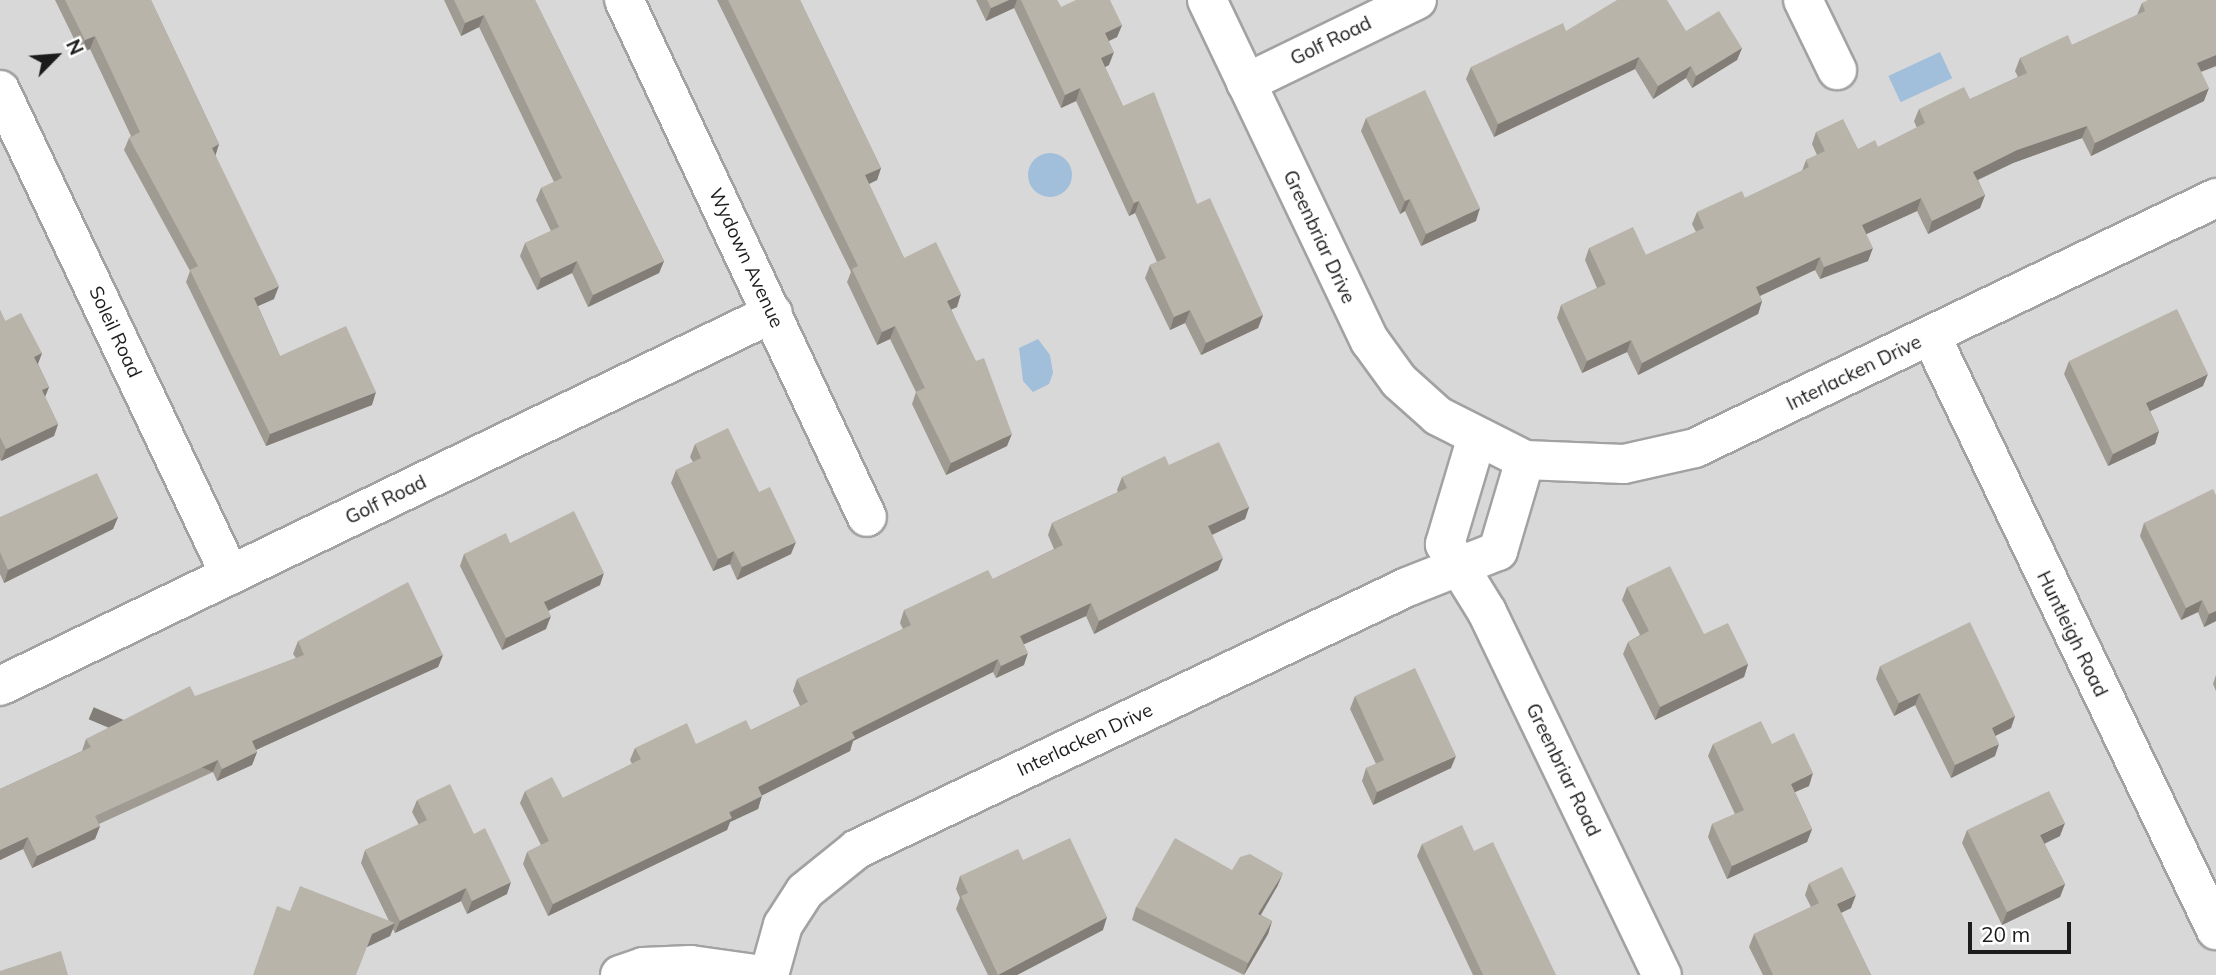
<!DOCTYPE html>
<html>
<head>
<meta charset="utf-8">
<style>
	body { margin:0 }
	#map { position:relative; width:2216px; height:975px; overflow:hidden; background:#ecebe0; font-family:Mulish,sans-serif }
	div>[style] { position:absolute }
	.residential>* { inset:0; background:#d9d8d8; transform-origin:0 0 }
	.water>* { inset:0; background:#a1bfda; transform-origin:0 0 }
	.round { border-radius:50% }
	.roads { filter:drop-shadow(2px 0 #a2a2a2) drop-shadow(-2px 0 #a2a2a2) drop-shadow(0 2px #a2a2a2) drop-shadow(0 -2px #a2a2a2) }
	.minor>* { height:38px; margin:-19px; padding:0 19px; transform-origin:19px; border-radius:19px; background:#fff }
	.wall>* { inset:0; background:#9f9b92 }
	.shaded-wall>* { inset:0; background:#827e77; transform-origin:0 0 }
	.building>* { inset:0; background:#b9b4aa }
	span { translate:-50% -50%; white-space:nowrap; text-align:center; line-height:1.15; -webkit-text-stroke:5px #fff; paint-order:stroke }
	.street-label { font-size:19px; color:#1b1b1b }
	.north { position:absolute; left:21px; top:21px; width:70px; height:70px; -webkit-text-stroke:5px #fff; paint-order:stroke; rotate:65deg; font-size:19px; font-weight:700; line-height:28px; text-align:center; color:#1b1b1b }
	.north::after { content:''; display:block; margin:auto; width:24px; height:32px; background:#1b1b1b; clip-path:polygon(50% 0,100% 100%,50% 72%,0 100%) }
	.scale { position:absolute; left:1968px; top:922px; width:103px; height:32px; box-sizing:border-box; border:4px solid #1b1b1b; border-top:0; padding-left:9px; font-size:21px; line-height:24px; white-space:nowrap; color:#1b1b1b; -webkit-text-stroke:5px #fff; paint-order:stroke }
</style>
</head>
<body>
<div id="map">
	<div class="residential">
		<div style="left:0;top:0;width:2216px;height:975px"></div>
	</div>
	<div class="water">
		<div style="left:1940px;top:52px;width:29px;height:57px;rotate:65deg"></div>
		<div class="round" style="left:1028px;top:153px;width:44px;height:44px"></div>
		<div style="clip-path:polygon(1038px 339px,1050px 355px,1053px 373px,1049px 384px,1033px 392px,1023px 381px,1019px 348px)"></div>
	</div>
	<div class="roads">
		<div class="minor">
			<div style="left:624px;top:0;width:571px;rotate:64.83deg"></div>
			<div style="left:1207px;top:0;width:378px;rotate:64.5deg"></div>
			<div style="left:1370px;top:341px;width:49px;rotate:54.1deg"></div>
			<div style="left:1399px;top:381px;width:52px;rotate:41.9deg"></div>
			<div style="left:1438px;top:416px;width:97px;rotate:26.8deg"></div>
			<div style="left:1525px;top:460px;width:99px;rotate:2.3deg"></div>
			<div style="left:1624px;top:464px;width:73px;rotate:-12.7deg"></div>
			<div style="left:1695px;top:448px;width:578px;rotate:-25.63deg"></div>
			<div style="left:1803px;top:0;width:78px;rotate:64.1deg"></div>
			<div style="left:1246px;top:83px;width:190px;rotate:-25.9deg"></div>
			<div style="left:0;top:90px;width:537px;rotate:64.63deg"></div>
			<div style="left:1931px;top:336px;width:659px;rotate:64.37deg"></div>
			<div style="left:1476px;top:440px;width:109px;rotate:106.6deg"></div>
			<div style="left:1445px;top:544px;width:80px;rotate:58.3deg"></div>
			<div style="left:1487px;top:612px;width:403px;rotate:64.3deg"></div>
			<div style="left:0;top:686px;width:858px;rotate:-25.76deg"></div>
			<div style="left:620px;top:975px;width:24px;rotate:-19deg"></div>
			<div style="left:643px;top:967px;width:48px;rotate:-2.4deg"></div>
			<div style="left:691px;top:965px;width:72px;rotate:8deg"></div>
			<div style="left:769px;top:975px;width:52px;rotate:-74.4deg"></div>
			<div style="left:783px;top:925px;width:40px;rotate:-57.1deg"></div>
			<div style="left:805px;top:891px;width:67px;rotate:-38.9deg"></div>
			<div style="left:857px;top:849px;width:609px;rotate:-25.47deg"></div>
			<div style="left:1407px;top:587px;width:98px;rotate:-21.6deg"></div>
			<div style="left:1498px;top:551px;width:95px;rotate:-73.5deg"></div>
		</div>
	</div>
	<div class="wall">
		<div style="clip-path:polygon(55px 0,151px 0,219px 144px,215px 155px,274px 299px,258px 306px,280px 356px,372px 405px,266px 446px,186px 282px,190px 271px,124px 150px,129px 138px,131px 136px,90px 49px,81px 53px)"></div>
		<div style="clip-path:polygon(444px 0,535px 0,664px 261px,659px 273px,588px 307px,572px 273px,537px 290px,520px 256px,525px 243px,551px 231px,536px 200px,541px 188px,554px 182px,479px 27px,461px 36px)"></div>
		<div style="clip-path:polygon(717px 0,800px 0,881px 168px,877px 180px,869px 184px,904px 258px,957px 307px,951px 309px,1007px 446px,946px 475px,912px 404px,916px 392px,890px 339px,877px 345px,847px 282px,851px 272px)"></div>
		<div style="clip-path:polygon(976px 0,1057px 0,1061px 7px,1122px 25px,1117px 37px,1109px 41px,1109px 65px,1105px 67px,1123px 106px,1197px 204px,1263px 315px,1258px 328px,1201px 355px,1185px 323px,1170px 330px,1145px 278px,1150px 265px,1157px 262px,1135px 213px,1129px 216px,1076px 101px,1061px 108px,1014px 8px,986px 21px)"></div>
		<div style="clip-path:polygon(2216px 0,2216px 66px,2201px 72px,2204px 101px,2091px 156px,2082px 138px,2013px 163px,1978px 180px,1985px 195px,1980px 208px,1928px 234px,1917px 211px,1866px 234px,1868px 261px,1820px 279px,1815px 270px,1760px 296px,1762px 301px,1758px 314px,1638px 375px,1627px 352px,1582px 373px,1557px 318px,1561px 305px,1597px 288px,1585px 260px,1589px 248px,1646px 255px,1696px 232px,1692px 224px,1697px 212px,1745px 198px,1802px 171px,1806px 160px,1817px 155px,1812px 144px,1816px 132px,1858px 149px,1878px 147px,1917px 128px,1914px 121px,1919px 109px,1970px 99px,2018px 77px,2015px 71px,2020px 58px,2072px 45px,2137px 15px,2142px 3px)"></div>
		<div style="clip-path:polygon(1566px 31px,1686px 31px,1742px 48px,1737px 60px,1692px 88px,1686px 78px,1653px 99px,1635px 69px,1494px 137px,1466px 79px,1471px 67px)"></div>
		<div style="clip-path:polygon(1366px 118px,1476px 221px,1421px 246px,1405px 211px,1400px 214px,1361px 131px)"></div>
		<div style="clip-path:polygon(0 310px,5px 321px,42px 353px,38px 364px,49px 387px,45px 397px,58px 424px,54px 436px,1px 461px,0 459px)"></div>
		<div style="clip-path:polygon(2069px 361px,2203px 386px,2150px 411px,2159px 431px,2155px 444px,2108px 466px,2064px 374px)"></div>
		<div style="clip-path:polygon(695px 444px,759px 492px,791px 554px,737px 580px,730px 564px,713px 571px,671px 483px,676px 470px,693px 462px,690px 457px)"></div>
		<div style="clip-path:polygon(1169px 465px,1249px 507px,1245px 519px,1212px 535px,1218px 570px,1094px 634px,1086px 616px,1024px 644px,1024px 665px,996px 678px,993px 672px,853px 741px,850px 751px,762px 795px,758px 809px,730px 822px,727px 830px,548px 916px,523px 864px,527px 852px,541px 845px,520px 803px,525px 791px,563px 798px,632px 764px,630px 760px,635px 748px,696px 744px,751px 730px,800px 706px,793px 691px,797px 679px,903px 629px,900px 623px,904px 610px,993px 579px,1054px 549px,1048px 535px,1052px 523px,1118px 492px,1117px 490px,1122px 477px)"></div>
		<div style="clip-path:polygon(2216px 495px,2216px 621px,2204px 627px,2198px 612px,2181px 620px,2140px 536px,2144px 523px)"></div>
		<div style="clip-path:polygon(0 517px,118px 517px,113px 529px,4px 583px,0 574px)"></div>
		<div style="clip-path:polygon(510px 543px,600px 585px,548px 611px,546px 629px,502px 650px,460px 566px,464px 554px)"></div>
		<div style="clip-path:polygon(1627px 587px,1748px 664px,1744px 677px,1655px 720px,1623px 654px,1628px 642px,1640px 635px,1622px 600px)"></div>
		<div style="clip-path:polygon(298px 641px,443px 655px,438px 667px,256px 750px,257px 752px,252px 765px,217px 781px,213px 772px,99px 824px,100px 826px,95px 839px,32px 868px,23px 849px,0 860px,0 789px,82px 751px,86px 739px,296px 658px,293px 654px)"></div>
		<div style="clip-path:polygon(1880px 666px,2015px 716px,2011px 728px,1995px 736px,1995px 756px,1951px 778px,1915px 705px,1894px 716px,1876px 679px)"></div>
		<div style="clip-path:polygon(2216px 675px,2216px 691px,2213px 684px)"></div>
		<div style="clip-path:polygon(1355px 696px,1451px 768px,1373px 805px,1362px 781px,1366px 768px,1376px 764px,1350px 709px)"></div>
		<div style="clip-path:polygon(1713px 744px,1772px 744px,1809px 786px,1795px 792px,1812px 829px,1807px 842px,1727px 879px,1708px 837px,1712px 824px,1735px 814px,1708px 756px)"></div>
		<div style="clip-path:polygon(417px 800px,474px 834px,507px 894px,467px 914px,461px 901px,395px 933px,393px 929px,390px 936px,367px 947px,290px 911px,389px 921px,361px 863px,365px 850px,419px 825px,412px 812px)"></div>
		<div style="clip-path:polygon(1967px 830px,2060px 836px,2044px 843px,2065px 884px,2060px 897px,2002px 925px,1962px 843px)"></div>
		<div style="clip-path:polygon(1422px 844px,1474px 851px,1556px 975px,1473px 975px,1417px 856px)"></div>
		<div style="clip-path:polygon(1023px 860px,1103px 930px,1017px 975px,988px 975px,956px 909px,960px 898px,956px 889px,960px 876px)"></div>
		<div style="clip-path:polygon(1232px 870px,1278px 885px,1261px 915px,1272px 921px,1268px 934px,1244px 975px,1132px 920px,1136px 907px)"></div>
		<div style="clip-path:polygon(1809px 883px,1851px 908px,1841px 913px,1871px 975px,1763px 975px,1749px 947px,1754px 934px,1811px 907px,1805px 895px)"></div>
	</div>
	<div class="shaded-wall">
		<div style="clip-path:polygon(1009px 0,1017px 0,1014px 8px,986px 21px,991px 8px)"></div>
		<div style="clip-path:polygon(484px 15px,479px 27px,461px 36px,465px 23px)"></div>
		<div style="clip-path:polygon(1122px 25px,1117px 37px,1100px 45px,1105px 33px)"></div>
		<div style="clip-path:polygon(95px 36px,90px 49px,81px 53px,85px 40px)"></div>
		<div style="clip-path:polygon(1742px 48px,1737px 60px,1692px 88px,1696px 76px)"></div>
		<div style="clip-path:polygon(1114px 52px,1109px 65px,1097px 71px,1101px 58px)"></div>
		<div style="clip-path:polygon(2216px 55px,2216px 66px,2192px 75px,2197px 63px)"></div>
		<div style="clip-path:polygon(1639px 57px,1635px 69px,1494px 137px,1498px 124px)"></div>
		<div style="clip-path:polygon(1691px 66px,1686px 78px,1653px 99px,1658px 86px)"></div>
		<div style="clip-path:polygon(1080px 88px,1076px 101px,1061px 108px,1065px 95px)"></div>
		<div style="clip-path:polygon(2209px 88px,2204px 101px,2091px 156px,2095px 143px)"></div>
		<div style="clip-path:polygon(2087px 126px,2082px 138px,2013px 163px,1969px 184px,1973px 172px,2017px 150px)"></div>
		<div style="clip-path:polygon(219px 144px,215px 157px,212px 148px)"></div>
		<div style="clip-path:polygon(881px 168px,877px 180px,860px 188px,865px 175px)"></div>
		<div style="clip-path:polygon(1985px 195px,1980px 208px,1928px 234px,1932px 221px)"></div>
		<div style="clip-path:polygon(1921px 198px,1917px 211px,1858px 238px,1862px 225px)"></div>
		<div style="clip-path:polygon(1410px 199px,1405px 211px,1400px 214px,1405px 201px)"></div>
		<div style="clip-path:polygon(1139px 201px,1135px 213px,1129px 216px,1134px 203px)"></div>
		<div style="clip-path:polygon(1480px 208px,1476px 221px,1421px 246px,1426px 234px)"></div>
		<div style="clip-path:polygon(1873px 248px,1868px 261px,1820px 279px,1824px 267px)"></div>
		<div style="clip-path:polygon(1820px 257px,1815px 270px,1751px 300px,1756px 287px)"></div>
		<div style="clip-path:polygon(577px 261px,572px 273px,537px 290px,541px 278px)"></div>
		<div style="clip-path:polygon(664px 261px,659px 273px,588px 307px,593px 295px)"></div>
		<div style="clip-path:polygon(279px 286px,274px 299px,249px 310px,254px 298px)"></div>
		<div style="clip-path:polygon(961px 294px,957px 307px,942px 314px,947px 301px)"></div>
		<div style="clip-path:polygon(1762px 301px,1758px 314px,1638px 375px,1642px 363px)"></div>
		<div style="clip-path:polygon(1190px 310px,1185px 323px,1170px 330px,1174px 317px)"></div>
		<div style="clip-path:polygon(1263px 315px,1258px 328px,1201px 355px,1206px 343px)"></div>
		<div style="clip-path:polygon(895px 326px,890px 339px,877px 345px,882px 332px)"></div>
		<div style="clip-path:polygon(1631px 340px,1627px 352px,1582px 373px,1587px 361px)"></div>
		<div style="clip-path:polygon(42px 353px,37px 366px,34px 357px)"></div>
		<div style="clip-path:polygon(2208px 374px,2203px 386px,2142px 415px,2146px 403px)"></div>
		<div style="clip-path:polygon(49px 387px,44px 399px,42px 390px)"></div>
		<div style="clip-path:polygon(376px 392px,372px 405px,266px 446px,270px 434px)"></div>
		<div style="clip-path:polygon(58px 424px,54px 436px,1px 461px,6px 449px)"></div>
		<div style="clip-path:polygon(2159px 431px,2155px 444px,2108px 466px,2113px 454px)"></div>
		<div style="clip-path:polygon(1012px 434px,1007px 446px,946px 475px,951px 463px)"></div>
		<div style="clip-path:polygon(1249px 507px,1245px 519px,1203px 539px,1208px 526px)"></div>
		<div style="clip-path:polygon(118px 517px,113px 529px,4px 583px,8px 570px)"></div>
		<div style="clip-path:polygon(796px 542px,791px 554px,737px 580px,742px 567px)"></div>
		<div style="clip-path:polygon(734px 551px,730px 564px,713px 571px,718px 559px)"></div>
		<div style="clip-path:polygon(1223px 558px,1218px 570px,1094px 634px,1099px 621px)"></div>
		<div style="clip-path:polygon(604px 573px,600px 585px,540px 615px,544px 602px)"></div>
		<div style="clip-path:polygon(2202px 600px,2198px 612px,2181px 620px,2186px 608px)"></div>
		<div style="clip-path:polygon(1091px 603px,1086px 616px,1016px 648px,1020px 636px)"></div>
		<div style="clip-path:polygon(2216px 611px,2216px 621px,2204px 627px,2209px 614px)"></div>
		<div style="clip-path:polygon(551px 616px,546px 629px,502px 650px,506px 638px)"></div>
		<div style="clip-path:polygon(1028px 653px,1024px 665px,996px 678px,1001px 666px)"></div>
		<div style="clip-path:polygon(443px 655px,438px 667px,247px 754px,252px 741px)"></div>
		<div style="clip-path:polygon(998px 659px,993px 672px,853px 741px,850px 751px,753px 800px,758px 787px,852px 732px)"></div>
		<div style="clip-path:polygon(1748px 664px,1744px 677px,1655px 720px,1660px 707px)"></div>
		<div style="clip-path:polygon(1920px 693px,1915px 705px,1894px 716px,1899px 703px)"></div>
		<div style="clip-path:polygon(2015px 716px,2011px 728px,1987px 740px,1992px 728px)"></div>
		<div style="clip-path:polygon(1999px 744px,1995px 756px,1951px 778px,1955px 765px)"></div>
		<div style="clip-path:polygon(257px 752px,252px 765px,217px 781px,222px 769px)"></div>
		<div style="clip-path:polygon(1456px 756px,1451px 768px,1373px 805px,1377px 792px)"></div>
		<div style="left:218px;top:760px;width:13px;height:135px;rotate:113deg"></div>
		<div style="clip-path:polygon(1813px 773px,1809px 786px,1786px 796px,1791px 784px)"></div>
		<div style="clip-path:polygon(762px 796px,758px 809px,730px 822px,727px 830px,548px 916px,553px 904px)"></div>
		<div style="clip-path:polygon(2065px 823px,2060px 836px,2036px 848px,2040px 835px)"></div>
		<div style="clip-path:polygon(100px 826px,95px 839px,32px 868px,37px 856px)"></div>
		<div style="clip-path:polygon(1812px 829px,1807px 842px,1727px 879px,1732px 866px)"></div>
		<div style="clip-path:polygon(28px 837px,23px 849px,0 860px,0 850px)"></div>
		<div style="clip-path:polygon(1283px 873px,1278px 885px,1254px 926px,1258px 914px)"></div>
		<div style="clip-path:polygon(511px 882px,507px 894px,467px 914px,472px 901px)"></div>
		<div style="clip-path:polygon(2065px 884px,2060px 897px,2002px 925px,2007px 912px)"></div>
		<div style="clip-path:polygon(466px 888px,461px 901px,395px 933px,400px 921px)"></div>
		<div style="clip-path:polygon(1856px 895px,1851px 908px,1832px 917px,1837px 904px)"></div>
		<div style="clip-path:polygon(1107px 917px,1103px 930px,1017px 975px,998px 975px)"></div>
		<div style="clip-path:polygon(1272px 921px,1268px 934px,1244px 975px,1248px 963px)"></div>
		<div style="clip-path:polygon(395px 923px,390px 936px,367px 947px,372px 934px)"></div>
	</div>
	<div class="building">
		<div style="clip-path:polygon(65px 0,151px 0,219px 144px,212px 148px,279px 286px,254px 298px,280px 356px,346px 326px,376px 392px,270px 434px,190px 270px,198px 266px,129px 138px,140px 132px,95px 36px,85px 40px)"></div>
		<div style="clip-path:polygon(454px 0,535px 0,664px 261px,593px 295px,577px 261px,541px 278px,525px 243px,559px 227px,541px 188px,562px 178px,484px 15px,465px 23px)"></div>
		<div style="clip-path:polygon(728px 0,800px 0,881px 168px,865px 175px,904px 258px,936px 242px,961px 294px,947px 301px,976px 361px,984px 358px,1012px 434px,951px 463px,916px 392px,925px 388px,895px 326px,882px 332px,852px 269px,858px 266px)"></div>
		<div style="clip-path:polygon(987px 0,1009px 0,991px 8px)"></div>
		<div style="clip-path:polygon(1021px 0,1057px 0,1061px 7px,1076px 0,1110px 0,1122px 25px,1105px 33px,1114px 52px,1101px 58px,1123px 106px,1154px 92px,1197px 204px,1210px 198px,1263px 315px,1206px 343px,1190px 310px,1174px 317px,1150px 265px,1166px 258px,1139px 201px,1134px 203px,1080px 88px,1065px 95px)"></div>
		<div style="clip-path:polygon(1617px 0,1667px 0,1686px 31px,1719px 11px,1742px 48px,1696px 76px,1691px 66px,1658px 86px,1639px 57px,1498px 124px,1471px 67px,1563px 23px,1566px 31px)"></div>
		<div style="clip-path:polygon(2148px 0,2216px 0,2216px 55px,2197px 63px,2209px 88px,2095px 143px,2087px 126px,2017px 150px,1973px 172px,1985px 195px,1932px 221px,1921px 198px,1862px 225px,1873px 248px,1824px 267px,1820px 257px,1756px 287px,1762px 301px,1642px 363px,1631px 340px,1587px 361px,1561px 305px,1606px 284px,1589px 248px,1633px 227px,1646px 255px,1704px 228px,1697px 212px,1742px 191px,1745px 198px,1809px 167px,1806px 160px,1825px 151px,1816px 132px,1843px 119px,1858px 149px,1875px 140px,1878px 147px,1925px 123px,1919px 109px,1964px 87px,1970px 99px,2027px 73px,2020px 58px,2068px 35px,2072px 45px,2145px 11px,2142px 3px)"></div>
		<div style="clip-path:polygon(1425px 90px,1480px 208px,1426px 234px,1410px 199px,1405px 201px,1366px 118px)"></div>
		<div style="clip-path:polygon(2177px 309px,2208px 374px,2146px 403px,2159px 431px,2113px 454px,2069px 361px)"></div>
		<div style="clip-path:polygon(0 310px,5px 321px,21px 313px,42px 353px,34px 357px,49px 387px,42px 390px,58px 424px,6px 449px,0 437px)"></div>
		<div style="clip-path:polygon(728px 428px,759px 492px,770px 487px,796px 542px,742px 567px,734px 551px,718px 559px,676px 470px,701px 458px,695px 444px)"></div>
		<div style="clip-path:polygon(1219px 442px,1249px 507px,1208px 526px,1223px 558px,1099px 621px,1091px 603px,1020px 636px,1028px 653px,1001px 666px,998px 659px,852px 732px,855px 738px,758px 787px,762px 796px,729px 812px,732px 818px,553px 904px,527px 852px,549px 841px,525px 791px,552px 777px,563px 798px,641px 759px,635px 748px,687px 723px,696px 744px,746px 720px,751px 730px,808px 702px,797px 679px,911px 625px,904px 610px,988px 570px,993px 579px,1063px 545px,1052px 523px,1127px 488px,1122px 477px,1165px 456px,1169px 465px)"></div>
		<div style="clip-path:polygon(97px 473px,118px 517px,8px 570px,0 552px,0 517px)"></div>
		<div style="clip-path:polygon(2213px 489px,2216px 495px,2216px 611px,2209px 614px,2202px 600px,2186px 608px,2144px 523px)"></div>
		<div style="clip-path:polygon(574px 511px,604px 573px,544px 602px,551px 616px,506px 638px,464px 554px,506px 533px,510px 543px)"></div>
		<div style="clip-path:polygon(1670px 566px,1704px 634px,1728px 623px,1748px 664px,1660px 707px,1628px 642px,1649px 631px,1627px 587px)"></div>
		<div style="clip-path:polygon(408px 582px,443px 655px,252px 741px,257px 752px,222px 769px,218px 760px,95px 816px,100px 826px,37px 856px,28px 837px,0 850px,0 789px,91px 747px,86px 739px,190px 686px,195px 696px,304px 655px,298px 641px)"></div>
		<div style="clip-path:polygon(1970px 622px,2015px 716px,1992px 728px,1999px 744px,1955px 765px,1920px 693px,1899px 703px,1880px 666px)"></div>
		<div style="clip-path:polygon(1415px 668px,1456px 756px,1377px 792px,1366px 768px,1384px 760px,1355px 696px)"></div>
		<div style="clip-path:polygon(1761px 721px,1772px 744px,1794px 733px,1813px 773px,1791px 784px,1812px 829px,1732px 866px,1712px 824px,1744px 810px,1713px 744px)"></div>
		<div style="clip-path:polygon(450px 784px,474px 834px,485px 828px,511px 882px,472px 901px,466px 888px,400px 921px,365px 850px,427px 820px,417px 800px)"></div>
		<div style="clip-path:polygon(2049px 791px,2065px 823px,2040px 835px,2065px 884px,2007px 912px,1967px 830px)"></div>
		<div style="clip-path:polygon(1462px 825px,1474px 851px,1493px 842px,1556px 975px,1483px 975px,1422px 844px)"></div>
		<div style="clip-path:polygon(1070px 838px,1107px 917px,998px 975px,961px 896px,968px 893px,960px 876px,1018px 849px,1023px 860px)"></div>
		<div style="clip-path:polygon(1175px 838px,1232px 870px,1240px 857px,1250px 854px,1283px 873px,1258px 914px,1272px 921px,1248px 963px,1136px 907px)"></div>
		<div style="clip-path:polygon(1842px 867px,1856px 895px,1837px 904px,1871px 975px,1773px 975px,1754px 934px,1819px 903px,1809px 883px)"></div>
		<div style="clip-path:polygon(300px 886px,395px 923px,372px 934px,356px 975px,253px 975px,277px 906px,290px 911px)"></div>
		<div style="clip-path:polygon(61px 951px,68px 975px,0 975px,0 971px)"></div>
	</div>
	<div class="street-label">
		<span style="left:1331px;top:41px;rotate:-26deg">Golf Road</span>
		<span style="left:1319px;top:237px;rotate:65deg">Greenbriar Drive</span>
		<span style="left:746px;top:258px;rotate:65deg">Wydown Avenue</span>
		<span style="left:115px;top:332px;rotate:65deg">Soleil Road</span>
		<span style="left:1854px;top:373px;rotate:-26deg">Interlacken Drive</span>
		<span style="left:386px;top:500px;rotate:-26deg">Golf Road</span>
		<span style="left:2072px;top:634px;rotate:64deg">Huntleigh Road</span>
		<span style="left:1085px;top:740px;rotate:-25deg">Interlacken Drive</span>
		<span style="left:1563px;top:770px;rotate:64deg">Greenbriar Road</span>
	</div>
	<div class="north">N</div>
	<div class="scale">20 m</div>
</div>
</body>
</html>
